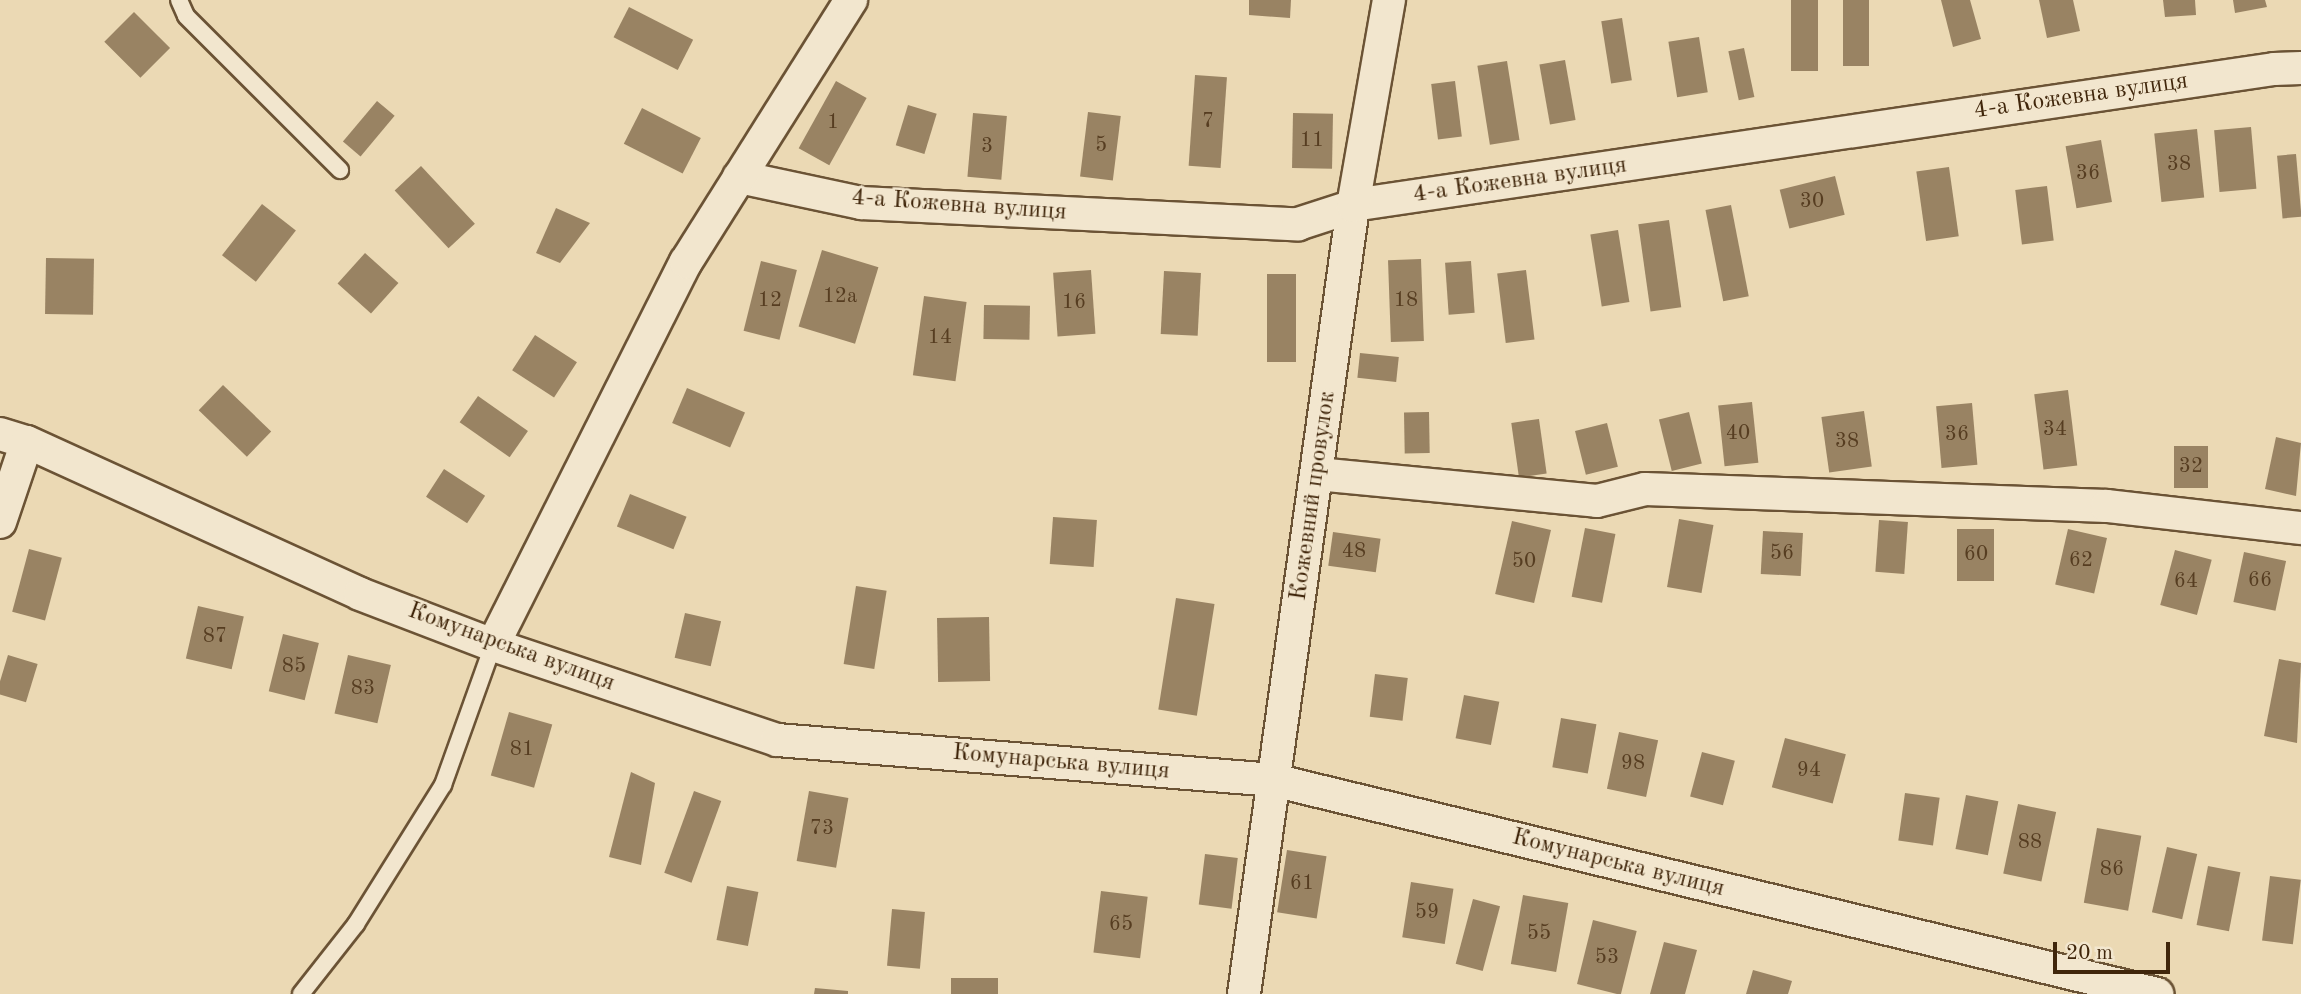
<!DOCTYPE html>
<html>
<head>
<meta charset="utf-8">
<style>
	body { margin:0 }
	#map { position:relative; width:2301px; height:994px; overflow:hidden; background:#ebd9b4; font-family:"Old Standard TT",serif }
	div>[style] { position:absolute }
	.building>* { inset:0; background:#998363; transform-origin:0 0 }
	.roads { filter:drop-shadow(2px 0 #6b5335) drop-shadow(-2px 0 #6b5335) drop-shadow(0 2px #6b5335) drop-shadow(0 -2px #6b5335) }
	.service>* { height:16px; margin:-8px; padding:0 8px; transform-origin:8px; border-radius:8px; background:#f2e6ce }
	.minor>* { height:32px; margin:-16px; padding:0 16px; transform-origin:16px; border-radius:16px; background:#f2e6ce }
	span { translate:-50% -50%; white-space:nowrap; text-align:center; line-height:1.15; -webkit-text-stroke:5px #f2e6ce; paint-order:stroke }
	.number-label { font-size:21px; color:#563d21 }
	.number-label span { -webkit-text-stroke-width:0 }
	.street-label { font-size:24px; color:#40260b }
	.scale { position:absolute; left:2053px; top:942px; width:117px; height:32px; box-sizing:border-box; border:4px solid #40260b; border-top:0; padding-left:9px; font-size:21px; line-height:24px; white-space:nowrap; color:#40260b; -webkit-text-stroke:5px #f2e6ce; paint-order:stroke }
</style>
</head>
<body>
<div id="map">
	<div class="building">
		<div style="clip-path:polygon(1249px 0,1291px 0,1290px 18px,1249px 15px)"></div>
		<div style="left:1791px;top:0;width:27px;height:71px"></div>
		<div style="left:1843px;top:0;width:26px;height:66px"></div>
		<div style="clip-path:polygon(1941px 0,1970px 0,1981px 39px,1953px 47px)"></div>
		<div style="clip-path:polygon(2039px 0,2073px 0,2080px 31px,2047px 38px)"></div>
		<div style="clip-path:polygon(2163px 0,2195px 0,2196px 15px,2165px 17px)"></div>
		<div style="clip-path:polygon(2233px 0,2265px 0,2267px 7px,2235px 13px)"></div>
		<div style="left:629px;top:7px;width:72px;height:34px;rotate:27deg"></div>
		<div style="left:134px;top:12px;width:51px;height:42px;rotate:45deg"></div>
		<div style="left:1622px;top:18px;width:63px;height:21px;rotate:81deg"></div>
		<div style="left:1699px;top:37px;width:56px;height:31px;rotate:81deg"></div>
		<div style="left:1744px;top:48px;width:50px;height:16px;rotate:78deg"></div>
		<div style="left:1565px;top:60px;width:61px;height:26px;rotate:80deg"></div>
		<div style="left:1507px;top:61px;width:80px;height:30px;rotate:81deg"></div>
		<div style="left:1195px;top:75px;width:32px;height:91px;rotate:4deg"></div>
		<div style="left:836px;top:81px;width:35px;height:77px;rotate:29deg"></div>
		<div style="left:1455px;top:81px;width:56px;height:24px;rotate:83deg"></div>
		<div style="left:377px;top:101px;width:23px;height:53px;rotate:40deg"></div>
		<div style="left:908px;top:105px;width:30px;height:42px;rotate:17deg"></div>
		<div style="left:642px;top:108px;width:66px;height:40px;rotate:27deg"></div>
		<div style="left:1088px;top:112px;width:33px;height:65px;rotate:7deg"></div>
		<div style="left:973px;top:113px;width:34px;height:64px;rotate:5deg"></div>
		<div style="left:1293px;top:113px;width:40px;height:55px;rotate:1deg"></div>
		<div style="left:2251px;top:127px;width:62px;height:37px;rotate:85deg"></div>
		<div style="left:2197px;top:129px;width:69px;height:43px;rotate:84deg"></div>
		<div style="left:2101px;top:140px;width:63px;height:36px;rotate:80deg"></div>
		<div style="left:2296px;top:154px;width:63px;height:19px;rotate:85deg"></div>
		<div style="left:421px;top:166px;width:79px;height:36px;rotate:47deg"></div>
		<div style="left:1949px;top:167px;width:70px;height:33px;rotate:82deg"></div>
		<div style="left:1835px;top:176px;width:40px;height:57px;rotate:76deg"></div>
		<div style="left:2047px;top:186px;width:55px;height:32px;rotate:83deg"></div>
		<div style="left:262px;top:204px;width:43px;height:65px;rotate:38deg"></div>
		<div style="left:1731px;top:205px;width:93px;height:26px;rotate:79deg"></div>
		<div style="clip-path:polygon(556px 208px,590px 223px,560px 263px,536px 253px)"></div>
		<div style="left:1669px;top:220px;width:88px;height:31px;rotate:82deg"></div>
		<div style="left:1618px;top:230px;width:73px;height:28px;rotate:81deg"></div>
		<div style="left:822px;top:250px;width:59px;height:80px;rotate:17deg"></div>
		<div style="left:365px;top:253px;width:45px;height:41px;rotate:42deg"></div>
		<div style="left:46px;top:258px;width:48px;height:56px;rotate:1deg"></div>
		<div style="left:1421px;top:259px;width:82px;height:33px;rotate:88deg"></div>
		<div style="left:761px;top:261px;width:37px;height:72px;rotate:14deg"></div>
		<div style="left:1471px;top:261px;width:52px;height:26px;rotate:86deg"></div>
		<div style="left:1091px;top:270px;width:64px;height:38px;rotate:86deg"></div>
		<div style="left:1526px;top:270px;width:70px;height:29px;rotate:83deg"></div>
		<div style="left:1164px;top:271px;width:37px;height:63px;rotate:3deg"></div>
		<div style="left:1267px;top:274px;width:29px;height:88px"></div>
		<div style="left:924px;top:296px;width:43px;height:80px;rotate:8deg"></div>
		<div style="left:984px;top:305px;width:46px;height:34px;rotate:1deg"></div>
		<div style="left:535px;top:335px;width:50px;height:42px;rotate:33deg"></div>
		<div style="left:1360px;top:353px;width:39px;height:25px;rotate:6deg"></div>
		<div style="left:223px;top:385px;width:67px;height:35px;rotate:44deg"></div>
		<div style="left:687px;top:388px;width:63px;height:38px;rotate:23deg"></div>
		<div style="left:2068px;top:390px;width:76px;height:34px;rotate:83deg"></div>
		<div style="left:478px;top:396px;width:61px;height:32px;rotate:35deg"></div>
		<div style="left:1752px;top:402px;width:61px;height:34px;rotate:84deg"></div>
		<div style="left:1972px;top:403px;width:62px;height:36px;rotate:85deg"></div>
		<div style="left:1864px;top:411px;width:56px;height:43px;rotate:82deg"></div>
		<div style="left:1429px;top:412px;width:41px;height:25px;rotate:89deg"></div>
		<div style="left:1689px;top:412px;width:53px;height:31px;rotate:76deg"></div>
		<div style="left:1539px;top:419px;width:55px;height:28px;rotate:82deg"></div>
		<div style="left:1607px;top:423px;width:45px;height:33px;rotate:76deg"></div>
		<div style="clip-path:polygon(2276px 437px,2301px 443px,2296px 496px,2265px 489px)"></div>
		<div style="left:2174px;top:446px;width:34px;height:42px"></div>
		<div style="left:444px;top:469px;width:49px;height:33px;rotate:33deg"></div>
		<div style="left:630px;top:494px;width:61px;height:35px;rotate:22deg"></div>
		<div style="left:1053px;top:517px;width:44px;height:47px;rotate:4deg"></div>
		<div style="left:1679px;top:519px;width:35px;height:69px;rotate:10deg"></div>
		<div style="left:1879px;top:520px;width:29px;height:52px;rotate:4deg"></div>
		<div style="left:1512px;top:521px;width:40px;height:75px;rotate:13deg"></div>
		<div style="left:1585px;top:528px;width:31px;height:70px;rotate:11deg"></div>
		<div style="left:1957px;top:529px;width:37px;height:52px"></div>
		<div style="left:2068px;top:529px;width:40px;height:57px;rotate:13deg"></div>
		<div style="left:1763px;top:531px;width:40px;height:43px;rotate:3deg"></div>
		<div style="left:1333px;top:532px;width:48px;height:34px;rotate:8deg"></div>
		<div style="left:29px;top:549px;width:34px;height:65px;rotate:15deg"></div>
		<div style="left:2175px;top:550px;width:38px;height:57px;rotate:15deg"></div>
		<div style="left:2244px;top:552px;width:43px;height:51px;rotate:12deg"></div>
		<div style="left:856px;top:586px;width:31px;height:79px;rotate:9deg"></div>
		<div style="left:1176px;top:598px;width:39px;height:113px;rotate:9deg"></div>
		<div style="left:198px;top:606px;width:47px;height:54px;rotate:13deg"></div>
		<div style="left:685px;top:613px;width:37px;height:46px;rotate:13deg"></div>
		<div style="left:989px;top:617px;width:64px;height:52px;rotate:89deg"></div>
		<div style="left:283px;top:634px;width:37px;height:59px;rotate:14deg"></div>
		<div style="left:8px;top:655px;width:31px;height:40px;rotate:17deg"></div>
		<div style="left:348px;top:655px;width:44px;height:60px;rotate:13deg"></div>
		<div style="clip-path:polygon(2279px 659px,2301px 663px,2297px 743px,2264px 736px)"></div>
		<div style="left:1375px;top:674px;width:33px;height:43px;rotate:7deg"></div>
		<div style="left:1464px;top:695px;width:36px;height:44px;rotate:11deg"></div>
		<div style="left:509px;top:712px;width:45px;height:66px;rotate:16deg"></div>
		<div style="left:1561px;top:718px;width:36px;height:50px;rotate:10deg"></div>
		<div style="left:1619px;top:732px;width:40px;height:58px;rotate:12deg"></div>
		<div style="left:1785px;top:738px;width:63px;height:51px;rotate:15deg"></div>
		<div style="left:1702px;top:752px;width:34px;height:46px;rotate:15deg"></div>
		<div style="clip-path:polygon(631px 772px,655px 783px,641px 865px,609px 857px)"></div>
		<div style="left:694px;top:791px;width:29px;height:87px;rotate:20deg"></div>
		<div style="left:809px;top:791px;width:40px;height:71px;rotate:10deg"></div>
		<div style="left:1905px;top:793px;width:35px;height:48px;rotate:8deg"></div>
		<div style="left:1966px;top:795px;width:33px;height:55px;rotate:11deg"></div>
		<div style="left:2018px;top:804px;width:39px;height:71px;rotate:12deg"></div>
		<div style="left:2097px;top:828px;width:45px;height:76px;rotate:10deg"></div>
		<div style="left:2167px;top:847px;width:31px;height:67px;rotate:13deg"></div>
		<div style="left:1287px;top:850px;width:40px;height:63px;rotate:9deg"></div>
		<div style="left:1205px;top:854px;width:33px;height:51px;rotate:7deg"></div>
		<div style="left:2208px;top:866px;width:33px;height:60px;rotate:11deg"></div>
		<div style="left:2270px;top:876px;width:31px;height:65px;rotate:7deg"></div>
		<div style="left:1411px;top:882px;width:43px;height:56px;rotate:9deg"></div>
		<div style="left:727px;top:886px;width:32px;height:55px;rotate:11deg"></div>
		<div style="left:1101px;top:891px;width:47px;height:62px;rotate:7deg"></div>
		<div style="left:1523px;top:895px;width:46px;height:70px;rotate:10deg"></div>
		<div style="left:1473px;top:899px;width:28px;height:67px;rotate:15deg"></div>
		<div style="left:892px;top:909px;width:33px;height:57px;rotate:5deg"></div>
		<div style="left:1593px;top:920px;width:45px;height:66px;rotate:14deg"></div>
		<div style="clip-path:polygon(1664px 942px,1697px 950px,1685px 994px,1650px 994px)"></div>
		<div style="clip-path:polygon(1753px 970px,1792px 981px,1788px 994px,1746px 994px)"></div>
		<div style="left:998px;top:978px;width:16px;height:47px;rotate:90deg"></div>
		<div style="clip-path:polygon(815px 988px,848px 991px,848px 994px,814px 994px)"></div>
	</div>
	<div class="roads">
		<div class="service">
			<div style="left:179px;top:0;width:17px;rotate:66deg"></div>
			<div style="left:186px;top:16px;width:218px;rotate:45deg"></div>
			<div style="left:301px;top:994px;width:89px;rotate:-51.8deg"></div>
			<div style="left:356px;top:924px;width:164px;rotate:-58deg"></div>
			<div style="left:443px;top:785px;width:149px;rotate:-70.3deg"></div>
		</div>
		<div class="minor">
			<div style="left:739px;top:177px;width:125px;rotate:12deg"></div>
			<div style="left:861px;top:203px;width:438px;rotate:2.8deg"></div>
			<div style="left:1298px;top:224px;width:65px;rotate:-17.9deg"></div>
			<div style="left:1360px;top:204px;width:924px;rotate:-8.4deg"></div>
			<div style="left:2274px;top:69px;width:27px;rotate:-2deg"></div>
			<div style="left:0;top:434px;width:28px;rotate:17deg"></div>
			<div style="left:27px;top:442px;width:366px;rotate:24.5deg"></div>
			<div style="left:360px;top:594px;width:142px;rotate:21deg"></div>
			<div style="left:493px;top:645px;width:299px;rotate:18.5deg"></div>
			<div style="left:777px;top:740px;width:498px;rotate:4.6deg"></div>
			<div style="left:1273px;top:780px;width:910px;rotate:13.61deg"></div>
			<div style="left:1317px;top:474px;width:281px;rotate:5.5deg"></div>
			<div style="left:1597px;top:501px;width:49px;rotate:-14deg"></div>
			<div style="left:1645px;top:489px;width:462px;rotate:2.1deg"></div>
			<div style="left:2107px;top:506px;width:195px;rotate:6.5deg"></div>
			<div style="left:0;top:522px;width:84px;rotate:-71.4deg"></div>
			<div style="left:493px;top:645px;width:429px;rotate:-63.3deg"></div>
			<div style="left:686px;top:262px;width:310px;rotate:-57.8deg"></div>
			<div style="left:1244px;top:994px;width:796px;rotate:-82.12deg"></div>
			<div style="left:1353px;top:206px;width:209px;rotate:-80.1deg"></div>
		</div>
	</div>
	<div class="number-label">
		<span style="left:1208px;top:122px">7</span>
		<span style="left:833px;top:123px">1</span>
		<span style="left:1312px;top:141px">11</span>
		<span style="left:1101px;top:146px">5</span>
		<span style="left:987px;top:147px">3</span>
		<span style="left:2179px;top:165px">38</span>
		<span style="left:2088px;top:174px">36</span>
		<span style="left:1812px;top:202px">30</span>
		<span style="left:840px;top:297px">12а</span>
		<span style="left:770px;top:301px">12</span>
		<span style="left:1406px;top:301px">18</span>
		<span style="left:1074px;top:303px">16</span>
		<span style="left:940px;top:338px">14</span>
		<span style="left:2055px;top:430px">34</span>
		<span style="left:1738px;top:434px">40</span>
		<span style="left:1957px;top:435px">36</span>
		<span style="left:1847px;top:442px">38</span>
		<span style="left:2191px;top:467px">32</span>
		<span style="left:1354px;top:552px">48</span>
		<span style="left:1782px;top:554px">56</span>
		<span style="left:1976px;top:555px">60</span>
		<span style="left:2081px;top:561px">62</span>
		<span style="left:1524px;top:562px">50</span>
		<span style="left:2260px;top:581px">66</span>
		<span style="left:2186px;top:582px">64</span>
		<span style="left:215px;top:637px">87</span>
		<span style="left:294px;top:667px">85</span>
		<span style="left:363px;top:689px">83</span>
		<span style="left:522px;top:750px">81</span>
		<span style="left:1633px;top:764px">98</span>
		<span style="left:1809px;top:771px">94</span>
		<span style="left:822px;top:829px">73</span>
		<span style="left:2030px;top:843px">88</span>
		<span style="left:2112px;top:870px">86</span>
		<span style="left:1302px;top:884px">61</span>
		<span style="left:1427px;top:913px">59</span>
		<span style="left:1121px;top:925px">65</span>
		<span style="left:1539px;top:934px">55</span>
		<span style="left:1607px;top:958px">53</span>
	</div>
	<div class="street-label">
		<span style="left:2081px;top:97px;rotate:-8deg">4-а Кожевна вулиця</span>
		<span style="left:1520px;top:181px;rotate:-8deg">4-а Кожевна вулиця</span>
		<span style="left:959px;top:206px;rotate:4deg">4-а Кожевна вулиця</span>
		<span style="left:1314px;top:496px;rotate:-82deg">Кожевний провулок</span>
		<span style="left:511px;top:648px;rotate:20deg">Комунарська вулиця</span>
		<span style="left:1061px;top:763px;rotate:5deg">Комунарська вулиця</span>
		<span style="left:1618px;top:864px;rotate:14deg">Комунарська вулиця</span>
	</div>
	<div class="scale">20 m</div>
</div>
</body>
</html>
